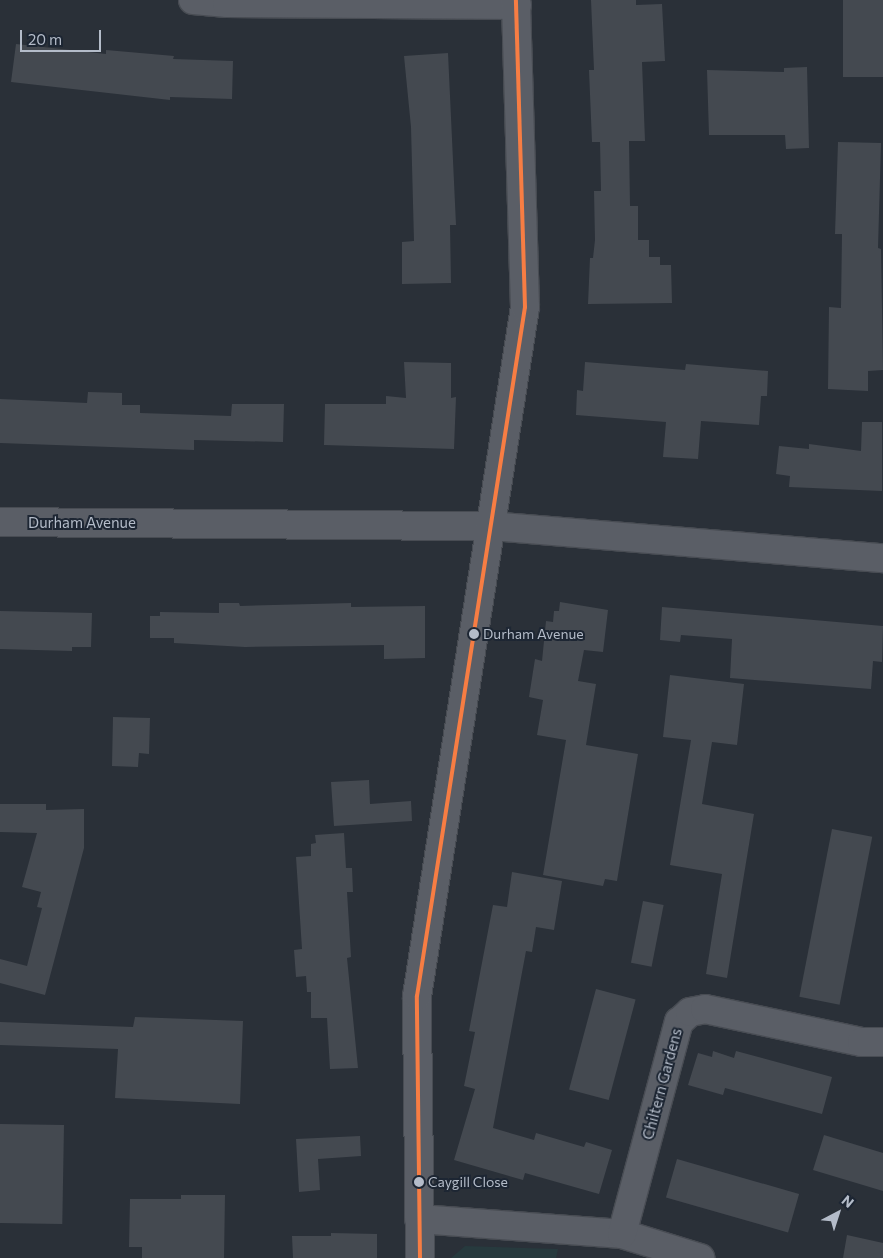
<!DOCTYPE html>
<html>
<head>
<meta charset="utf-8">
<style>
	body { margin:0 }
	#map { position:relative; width:883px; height:1258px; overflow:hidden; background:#2a3038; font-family:Commissioner,sans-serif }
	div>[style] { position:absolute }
	.green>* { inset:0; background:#273a3e }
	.building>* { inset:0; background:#444950; transform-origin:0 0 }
	.roads { filter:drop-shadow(1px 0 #484c53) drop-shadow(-1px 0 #484c53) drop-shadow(0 1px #484c53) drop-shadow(0 -1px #484c53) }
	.minor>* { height:28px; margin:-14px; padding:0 14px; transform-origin:14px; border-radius:14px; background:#5a5e66 }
	.bus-1>* { height:4px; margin:-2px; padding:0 2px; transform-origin:2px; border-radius:2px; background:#f77d43 }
	.dots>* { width:14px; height:14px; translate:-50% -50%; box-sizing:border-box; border:2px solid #1d2633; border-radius:50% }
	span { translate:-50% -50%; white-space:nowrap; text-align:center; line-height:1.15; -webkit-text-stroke:4px #1d2633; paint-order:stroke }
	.bus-label { font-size:14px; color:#b4bcc9 }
	.left { translate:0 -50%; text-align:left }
	.street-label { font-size:15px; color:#b4bcc9 }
	.north { position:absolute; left:813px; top:1188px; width:50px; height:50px; -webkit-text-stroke:4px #1d2633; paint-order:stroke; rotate:40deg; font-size:14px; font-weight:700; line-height:20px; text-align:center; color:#b4bcc9 }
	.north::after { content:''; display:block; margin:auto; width:18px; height:22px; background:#b4bcc9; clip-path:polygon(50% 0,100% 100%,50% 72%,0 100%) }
	.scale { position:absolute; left:20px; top:30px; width:81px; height:22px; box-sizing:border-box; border:2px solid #b4bcc9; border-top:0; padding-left:6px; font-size:15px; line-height:18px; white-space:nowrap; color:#b4bcc9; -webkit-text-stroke:4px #1d2633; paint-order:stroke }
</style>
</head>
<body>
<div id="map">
	<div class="green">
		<div style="clip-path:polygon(465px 1246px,558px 1249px,556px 1258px,451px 1258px)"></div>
	</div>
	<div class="building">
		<div style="clip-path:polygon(591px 0,636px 0,636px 5px,662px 4px,665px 61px,642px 62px,645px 141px,629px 141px,630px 206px,638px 206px,638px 240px,649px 240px,649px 257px,660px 257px,660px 265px,671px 265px,672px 303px,588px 304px,590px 258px,593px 258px,595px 240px,594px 191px,601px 191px,600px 142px,592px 142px,589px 70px,594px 70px)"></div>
		<div style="left:843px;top:0;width:40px;height:77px"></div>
		<div style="clip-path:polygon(16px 44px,106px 54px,106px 50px,174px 56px,173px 59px,233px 61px,232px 99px,170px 97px,170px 100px,11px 82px)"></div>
		<div style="clip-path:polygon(448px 53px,456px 225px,450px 225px,451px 283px,402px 284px,402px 242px,414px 241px,411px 127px,404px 56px)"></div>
		<div style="clip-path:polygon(807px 67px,809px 148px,786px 149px,785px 135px,709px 135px,707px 70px,784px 72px,784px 68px)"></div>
		<div style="clip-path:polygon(838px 142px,881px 143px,878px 248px,881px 249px,883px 370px,868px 371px,868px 391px,828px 389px,829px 307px,841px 308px,842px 234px,835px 234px)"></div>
		<div style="clip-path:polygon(404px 362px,451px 363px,451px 398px,456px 397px,454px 449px,324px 445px,325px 404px,386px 404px,386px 396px,406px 398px)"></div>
		<div style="clip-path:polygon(585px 362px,685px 370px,686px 364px,768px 371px,767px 396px,761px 396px,759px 425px,701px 421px,698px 459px,663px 457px,666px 422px,576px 415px,577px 390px,583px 391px)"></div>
		<div style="clip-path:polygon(88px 392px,122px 393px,122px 405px,140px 405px,140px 413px,231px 416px,232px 404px,284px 404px,283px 442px,194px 440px,194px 450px,0 443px,0 399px,87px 403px)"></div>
		<div style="clip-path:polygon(862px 422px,882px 422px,882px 491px,789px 487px,790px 476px,776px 474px,779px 446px,809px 449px,809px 444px,861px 451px)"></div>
		<div style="clip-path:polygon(560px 602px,608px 610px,603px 652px,584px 650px,578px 681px,596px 684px,586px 745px,638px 754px,617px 881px,605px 879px,603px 886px,543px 875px,566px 740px,537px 735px,543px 700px,529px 697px,535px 659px,542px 661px,546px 621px,553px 622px,554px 611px,559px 611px)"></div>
		<div style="clip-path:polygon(219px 603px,239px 603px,240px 606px,351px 603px,351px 607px,425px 606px,425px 658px,384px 659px,384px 645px,245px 647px,174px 643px,174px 638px,150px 638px,150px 616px,160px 616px,160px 612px,219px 613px)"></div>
		<div style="clip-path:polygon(662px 607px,883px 626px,882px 662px,873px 661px,871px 689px,730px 678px,732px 639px,681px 635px,680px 642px,660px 640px)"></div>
		<div style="clip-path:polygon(0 611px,92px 613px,91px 647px,72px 647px,72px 651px,0 649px)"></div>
		<div style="clip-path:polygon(670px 675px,744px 684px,737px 745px,712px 742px,702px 804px,754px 814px,727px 978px,706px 974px,722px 874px,670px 865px,691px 740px,663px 737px)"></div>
		<div style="clip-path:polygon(113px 717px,150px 718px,149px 754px,139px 753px,138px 767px,112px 766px)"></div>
		<div style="clip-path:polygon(369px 780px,370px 804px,411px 801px,412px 821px,334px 826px,331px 782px)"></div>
		<div style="clip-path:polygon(0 804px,46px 804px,46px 810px,84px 809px,84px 848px,45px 995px,0 983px,0 959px,27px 966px,42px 908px,37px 907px,41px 892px,22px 887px,37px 833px,0 832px)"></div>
		<div style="left:832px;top:829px;width:41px;height:171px;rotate:11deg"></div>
		<div style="clip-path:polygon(344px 833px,346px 868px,352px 868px,353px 892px,347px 892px,351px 957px,347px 958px,358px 1068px,330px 1069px,327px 1018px,311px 1018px,311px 992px,307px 992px,306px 976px,296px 977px,294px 950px,302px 949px,296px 857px,311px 856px,311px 844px,316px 843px,315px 835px)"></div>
		<div style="clip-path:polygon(512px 872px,562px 881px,554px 930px,536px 927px,532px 952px,526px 951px,493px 1128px,534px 1140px,536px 1133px,584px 1147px,586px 1142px,612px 1150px,599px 1194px,525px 1173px,523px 1180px,454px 1160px,475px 1089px,464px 1086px,475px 1032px,469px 1031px,493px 905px,507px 907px)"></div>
		<div style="left:643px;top:901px;width:21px;height:63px;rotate:11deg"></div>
		<div style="left:596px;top:989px;width:41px;height:104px;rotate:15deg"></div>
		<div style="clip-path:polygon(135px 1017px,243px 1021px,240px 1104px,115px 1098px,118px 1049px,0 1045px,0 1022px,133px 1027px)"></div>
		<div style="clip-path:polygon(713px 1051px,734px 1058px,736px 1051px,832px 1077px,822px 1114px,725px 1088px,723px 1095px,688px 1085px,698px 1053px,712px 1057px)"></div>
		<div style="left:0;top:1124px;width:64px;height:99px;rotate:1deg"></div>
		<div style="clip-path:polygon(824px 1135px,883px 1153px,883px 1191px,813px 1170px)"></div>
		<div style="clip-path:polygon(360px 1136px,361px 1156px,318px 1159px,320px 1190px,299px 1192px,296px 1139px)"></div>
		<div style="left:677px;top:1159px;width:127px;height:40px;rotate:16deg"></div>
		<div style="clip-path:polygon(181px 1195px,225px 1195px,224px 1258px,142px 1258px,142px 1247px,129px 1247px,130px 1199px,181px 1199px)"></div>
		<div style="clip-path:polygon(331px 1233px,377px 1234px,377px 1258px,293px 1258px,292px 1236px,331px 1236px)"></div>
		<div style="clip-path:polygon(847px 1235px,883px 1243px,883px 1258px,843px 1258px)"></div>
	</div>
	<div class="roads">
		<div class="minor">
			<div style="left:193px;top:0;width:34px;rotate:5deg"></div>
			<div style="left:227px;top:3px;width:290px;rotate:0.4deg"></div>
			<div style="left:0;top:522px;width:491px;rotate:0.5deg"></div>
			<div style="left:491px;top:526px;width:393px;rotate:4.7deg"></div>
			<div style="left:419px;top:1219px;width:204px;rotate:4.2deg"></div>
			<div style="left:622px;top:1234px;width:82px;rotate:17.1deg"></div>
			<div style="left:622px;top:1234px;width:220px;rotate:-75deg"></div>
			<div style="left:679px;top:1022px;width:15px;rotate:-42deg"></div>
			<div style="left:690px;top:1012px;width:15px;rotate:-11deg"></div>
			<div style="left:705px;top:1009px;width:160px;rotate:11.9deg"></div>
			<div style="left:862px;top:1042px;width:21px"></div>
			<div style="left:420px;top:1258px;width:262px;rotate:-90.7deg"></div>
			<div style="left:417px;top:996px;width:697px;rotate:-81.09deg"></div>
			<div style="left:525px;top:307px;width:307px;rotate:-91.7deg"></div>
		</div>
	</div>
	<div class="bus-1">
		<div style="left:420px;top:1258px;width:262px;rotate:-90.7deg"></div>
		<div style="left:417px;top:996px;width:697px;rotate:-81.09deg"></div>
		<div style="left:525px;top:307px;width:307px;rotate:-91.7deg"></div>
	</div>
	<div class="dots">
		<div style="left:474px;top:634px;background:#b4bcc9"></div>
		<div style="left:419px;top:1182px;background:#b4bcc9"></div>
	</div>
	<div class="bus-label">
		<span class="left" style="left:483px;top:634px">Durham Avenue</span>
		<span class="left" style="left:428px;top:1182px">Caygill Close</span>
	</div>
	<div class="street-label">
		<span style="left:82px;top:523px">Durham Avenue</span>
		<span style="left:662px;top:1084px;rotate:-75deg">Chiltern Gardens</span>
	</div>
	<div class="north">N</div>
	<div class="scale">20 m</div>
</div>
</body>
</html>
